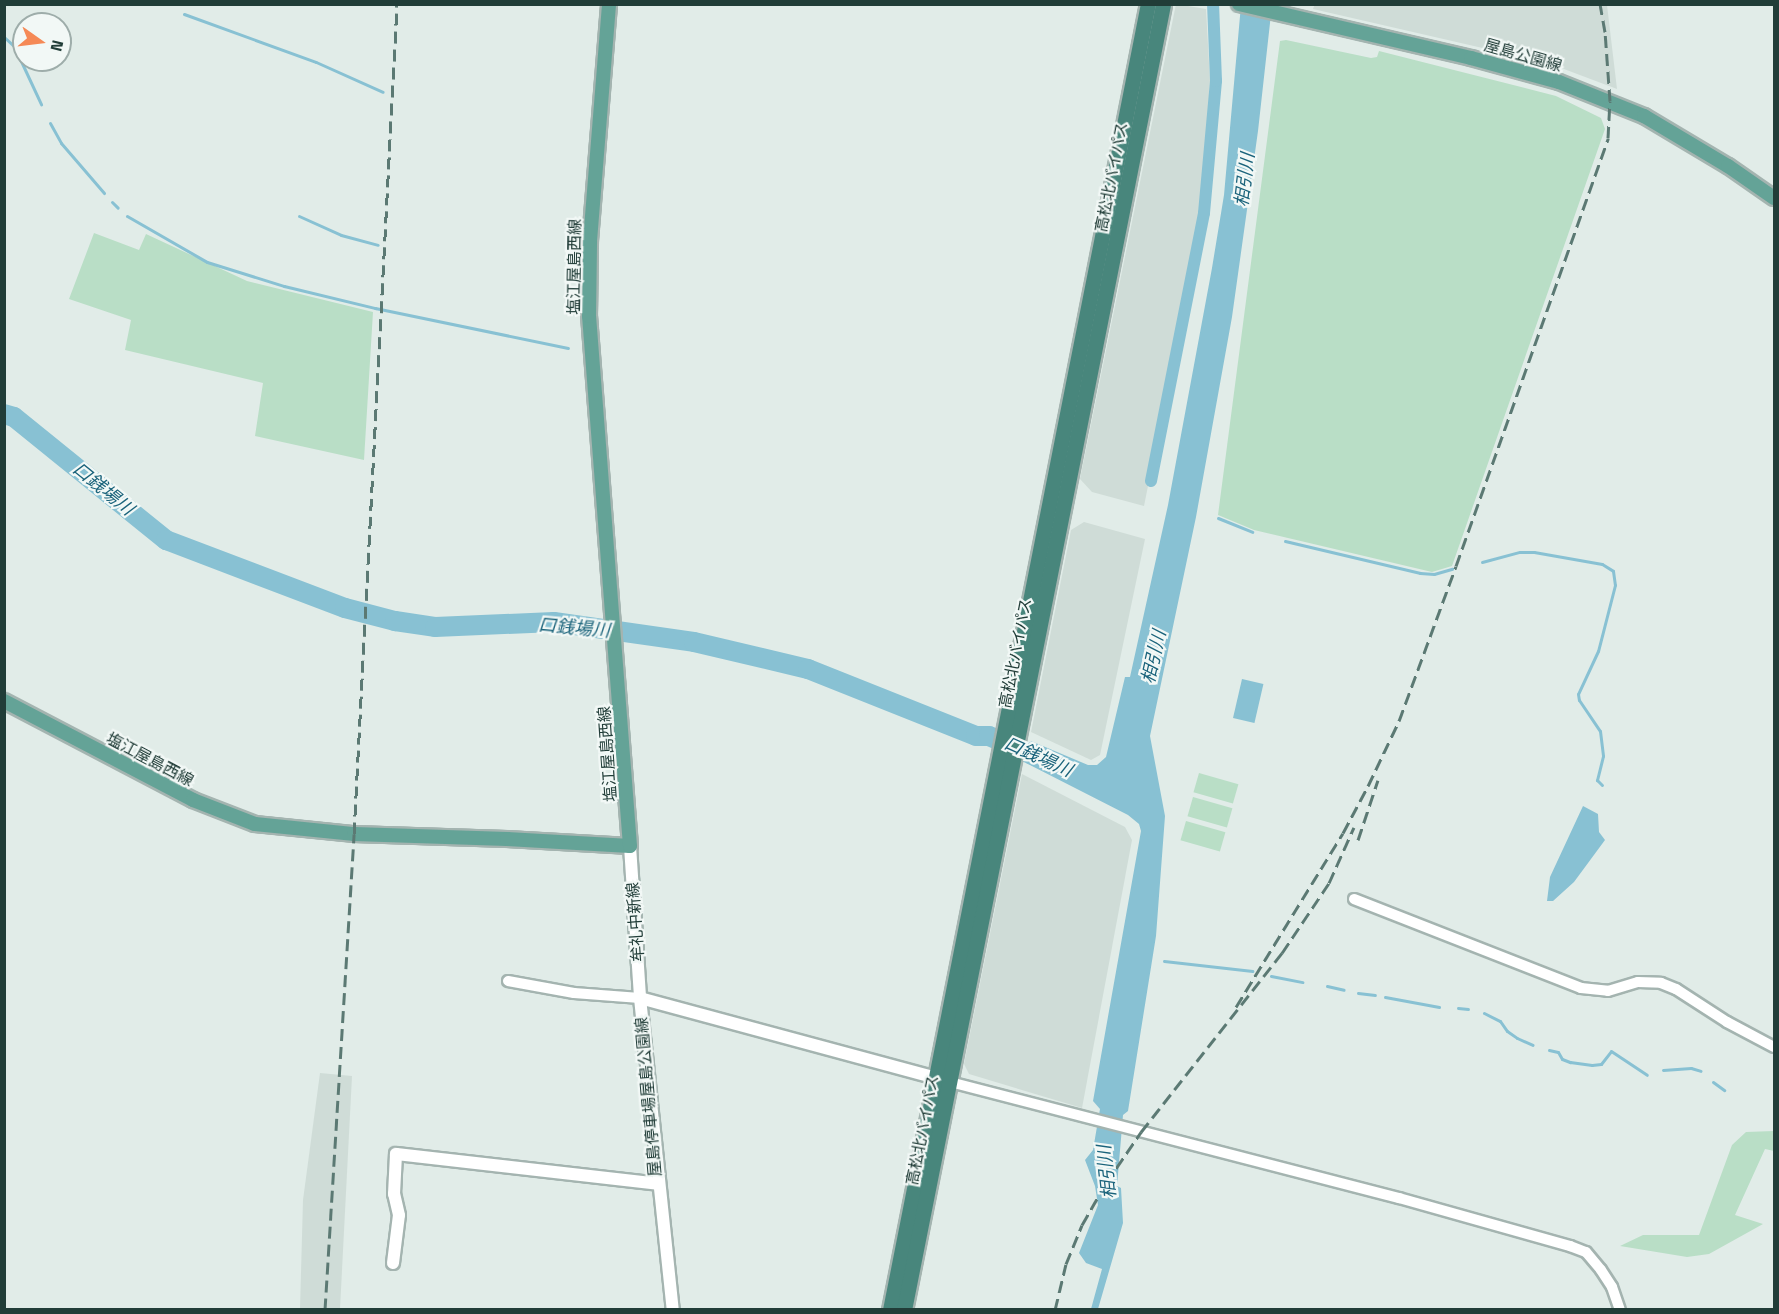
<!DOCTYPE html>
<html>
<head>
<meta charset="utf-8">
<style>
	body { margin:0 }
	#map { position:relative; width:1779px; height:1314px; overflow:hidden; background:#e1ece8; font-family:"Titillium Web","Noto Sans JP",sans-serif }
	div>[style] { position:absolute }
	.built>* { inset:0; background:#cfdcd7 }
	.green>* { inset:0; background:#b9dec6; transform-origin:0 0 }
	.water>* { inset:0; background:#88c1d3; transform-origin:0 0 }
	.stream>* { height:3px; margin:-1.5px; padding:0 1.5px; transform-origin:1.5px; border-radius:1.5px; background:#88c1d3 }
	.canal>* { height:12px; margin:-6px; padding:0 6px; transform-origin:6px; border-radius:6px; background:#88c1d3 }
	.river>* { height:20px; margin:-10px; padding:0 10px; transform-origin:10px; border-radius:10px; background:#88c1d3 }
	.roads { filter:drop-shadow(2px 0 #a4b4b0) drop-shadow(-2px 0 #a4b4b0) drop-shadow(0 2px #a4b4b0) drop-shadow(0 -2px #a4b4b0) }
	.tertiary>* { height:10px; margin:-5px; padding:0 5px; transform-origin:5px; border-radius:5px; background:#fff }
	.secondary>* { height:12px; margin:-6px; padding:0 6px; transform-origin:6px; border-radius:6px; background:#fff }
	.primary>* { height:14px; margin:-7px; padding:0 7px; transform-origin:7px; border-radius:7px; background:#64a397 }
	.trunk>* { height:15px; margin:-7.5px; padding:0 7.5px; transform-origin:7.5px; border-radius:7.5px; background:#48867c }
	.rail>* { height:3px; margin-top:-1.5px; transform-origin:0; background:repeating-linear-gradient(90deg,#5b7973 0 12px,transparent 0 18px) }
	span { translate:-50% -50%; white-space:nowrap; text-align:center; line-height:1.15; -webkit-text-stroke:4.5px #f2f8f6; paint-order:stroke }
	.street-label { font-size:16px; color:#213d38 }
	.water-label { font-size:18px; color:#1a637b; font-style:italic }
	.frame { position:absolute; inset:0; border:6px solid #213d38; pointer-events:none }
	.north { position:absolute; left:12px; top:12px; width:60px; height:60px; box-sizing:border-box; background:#f2f8f6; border:2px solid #9eadaa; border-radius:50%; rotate:104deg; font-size:16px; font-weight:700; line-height:24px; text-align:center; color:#213d38 }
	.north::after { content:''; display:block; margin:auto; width:21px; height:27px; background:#f58956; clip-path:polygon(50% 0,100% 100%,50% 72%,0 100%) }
</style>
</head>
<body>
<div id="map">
	<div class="built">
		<div style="clip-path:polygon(1176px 4px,1206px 9px,1210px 81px,1205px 178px,1181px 321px,1144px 506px,1092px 492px,1080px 479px)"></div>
		<div style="clip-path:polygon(1315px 4px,1607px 5px,1617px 89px,1548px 63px,1313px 9px)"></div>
		<div style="clip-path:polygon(1084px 522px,1145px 539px,1100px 755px,1091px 760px,1031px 732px,1071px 530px)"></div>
		<div style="clip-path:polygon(1022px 774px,1125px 827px,1132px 840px,1082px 1108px,969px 1074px,964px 1064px)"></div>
		<div style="clip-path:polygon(320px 1073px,352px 1076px,340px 1309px,300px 1309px,303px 1200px)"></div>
	</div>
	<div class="green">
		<div style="clip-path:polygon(1286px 40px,1371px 58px,1377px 57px,1379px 51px,1556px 96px,1601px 118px,1605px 129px,1452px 566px,1432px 572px,1254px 530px,1218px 515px,1280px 41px)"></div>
		<div style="clip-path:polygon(94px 233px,139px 250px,146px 234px,247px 281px,373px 312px,364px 460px,255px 436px,263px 383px,125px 350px,131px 320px,69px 299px)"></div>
		<div style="left:1199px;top:773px;width:41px;height:20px;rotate:16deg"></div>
		<div style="left:1193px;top:797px;width:41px;height:20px;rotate:16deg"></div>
		<div style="left:1186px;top:821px;width:41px;height:20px;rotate:16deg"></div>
		<div style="clip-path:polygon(1774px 1131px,1774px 1151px,1765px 1149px,1735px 1215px,1763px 1224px,1709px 1254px,1687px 1257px,1620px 1246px,1643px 1235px,1699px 1235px,1732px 1145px,1746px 1132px)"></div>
	</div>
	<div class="water">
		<div style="clip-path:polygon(1241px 5px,1272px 5px,1258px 131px,1232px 317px,1196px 517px,1150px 736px,1165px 816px,1156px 936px,1128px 1111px,1123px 1115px,1117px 1186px,1121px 1188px,1123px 1223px,1098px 1309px,1091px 1309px,1102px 1269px,1086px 1263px,1079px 1253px,1098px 1205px,1095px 1186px,1085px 1160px,1093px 1150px,1100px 1109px,1093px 1101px,1141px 831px,1139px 824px,1128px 815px,1026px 763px,1031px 741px,1088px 765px,1097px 765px,1106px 757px,1125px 677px,1130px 677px,1168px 505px,1212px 268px,1224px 195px)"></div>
		<div style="left:1242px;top:679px;width:22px;height:40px;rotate:13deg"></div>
		<div style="clip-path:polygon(1583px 806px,1598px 814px,1599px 832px,1605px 840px,1574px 882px,1553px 901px,1547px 901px,1550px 877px)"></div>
	</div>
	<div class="stream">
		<div style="left:184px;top:14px;width:140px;rotate:20deg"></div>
		<div style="left:316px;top:62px;width:73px;rotate:24.1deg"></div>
		<div style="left:4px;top:37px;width:12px;rotate:42deg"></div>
		<div style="left:20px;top:59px;width:50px;rotate:65deg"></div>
		<div style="left:50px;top:123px;width:23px;rotate:61deg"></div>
		<div style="left:61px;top:143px;width:66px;rotate:49.3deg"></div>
		<div style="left:112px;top:202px;width:8px;rotate:45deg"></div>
		<div style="left:127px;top:216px;width:92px;rotate:29.9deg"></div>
		<div style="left:207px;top:262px;width:81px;rotate:17.3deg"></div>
		<div style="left:284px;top:286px;width:94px;rotate:13.6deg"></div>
		<div style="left:375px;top:308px;width:197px;rotate:11.7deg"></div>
		<div style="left:299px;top:216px;width:46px;rotate:24.3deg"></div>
		<div style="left:341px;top:235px;width:38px;rotate:15deg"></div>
		<div style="left:1218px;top:518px;width:37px;rotate:22deg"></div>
		<div style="left:1285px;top:541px;width:139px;rotate:13.3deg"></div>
		<div style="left:1420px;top:573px;width:14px;rotate:4deg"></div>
		<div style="left:1434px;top:574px;width:19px;rotate:-16deg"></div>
		<div style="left:1482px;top:562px;width:39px;rotate:-15deg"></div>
		<div style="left:1520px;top:552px;width:14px"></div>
		<div style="left:1534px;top:552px;width:69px;rotate:10deg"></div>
		<div style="left:1602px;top:564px;width:13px;rotate:32deg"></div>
		<div style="left:1613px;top:571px;width:14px;rotate:82deg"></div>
		<div style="left:1615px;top:585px;width:68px;rotate:104.4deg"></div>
		<div style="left:1598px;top:651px;width:47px;rotate:114.9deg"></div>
		<div style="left:1578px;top:694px;width:6px;rotate:81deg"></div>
		<div style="left:1579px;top:700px;width:37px;rotate:56deg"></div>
		<div style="left:1600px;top:731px;width:25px;rotate:83deg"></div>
		<div style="left:1603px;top:756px;width:25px;rotate:104deg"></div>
		<div style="left:1597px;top:780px;width:7px;rotate:45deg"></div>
		<div style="left:1164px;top:961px;width:89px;rotate:6.5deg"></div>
		<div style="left:1271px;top:976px;width:32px;rotate:11deg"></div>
		<div style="left:1327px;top:986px;width:17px;rotate:13deg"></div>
		<div style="left:1358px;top:993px;width:17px;rotate:7deg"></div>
		<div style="left:1385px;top:997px;width:55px;rotate:10.5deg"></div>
		<div style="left:1458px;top:1008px;width:10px;rotate:6deg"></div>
		<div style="left:1484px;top:1013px;width:18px;rotate:27deg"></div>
		<div style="left:1500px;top:1021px;width:12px;rotate:55deg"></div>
		<div style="left:1507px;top:1031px;width:12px;rotate:35deg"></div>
		<div style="left:1517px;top:1038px;width:17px;rotate:24deg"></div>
		<div style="left:1549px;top:1050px;width:9px;rotate:13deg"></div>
		<div style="left:1558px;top:1052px;width:8px;rotate:60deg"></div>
		<div style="left:1562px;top:1059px;width:9px;rotate:21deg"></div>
		<div style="left:1570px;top:1062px;width:22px;rotate:8deg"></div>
		<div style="left:1592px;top:1065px;width:9px;rotate:-6deg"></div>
		<div style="left:1601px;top:1064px;width:16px;rotate:-52deg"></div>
		<div style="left:1611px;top:1051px;width:43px;rotate:33.7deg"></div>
		<div style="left:1663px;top:1070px;width:28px;rotate:-4deg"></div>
		<div style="left:1691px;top:1068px;width:10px;rotate:17deg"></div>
		<div style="left:1713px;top:1082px;width:14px;rotate:36deg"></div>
	</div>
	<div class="canal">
		<div style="left:1151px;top:481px;width:273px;rotate:-78.8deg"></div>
		<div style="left:1204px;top:213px;width:133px;rotate:-84.8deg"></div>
		<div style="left:1216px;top:81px;width:77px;rotate:-92.2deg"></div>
	</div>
	<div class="river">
		<div style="left:4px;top:414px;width:10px;rotate:17deg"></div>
		<div style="left:14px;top:417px;width:196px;rotate:39deg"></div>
		<div style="left:166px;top:540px;width:191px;rotate:20.8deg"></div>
		<div style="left:345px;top:608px;width:52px;rotate:14.6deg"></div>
		<div style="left:395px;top:621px;width:40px;rotate:8.5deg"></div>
		<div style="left:435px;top:627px;width:119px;rotate:-2.4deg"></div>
		<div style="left:554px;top:622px;width:141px;rotate:8.1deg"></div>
		<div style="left:694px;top:642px;width:117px;rotate:13.3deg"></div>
		<div style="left:808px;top:669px;width:181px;rotate:21.7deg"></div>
		<div style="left:976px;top:736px;width:13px"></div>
		<div style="left:989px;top:736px;width:68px;rotate:23.5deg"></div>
	</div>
	<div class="roads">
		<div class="tertiary">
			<div style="left:1354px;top:899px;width:244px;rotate:21.4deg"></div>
			<div style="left:1581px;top:988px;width:27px;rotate:6deg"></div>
			<div style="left:1608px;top:991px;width:31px;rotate:-17deg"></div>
			<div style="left:1638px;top:982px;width:23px;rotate:2deg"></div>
			<div style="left:1661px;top:983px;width:16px;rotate:22deg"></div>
			<div style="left:1676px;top:989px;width:61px;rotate:32.9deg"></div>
			<div style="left:1727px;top:1022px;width:53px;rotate:28deg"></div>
			<div style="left:508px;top:981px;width:67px;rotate:10.3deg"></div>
			<div style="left:574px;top:993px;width:66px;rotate:4.3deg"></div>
			<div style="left:950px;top:1082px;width:464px;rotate:14.5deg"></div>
			<div style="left:1399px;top:1198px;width:178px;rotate:15.7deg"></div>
			<div style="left:1570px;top:1246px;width:17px;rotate:21deg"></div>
			<div style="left:1586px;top:1252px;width:23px;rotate:50deg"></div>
			<div style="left:1601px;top:1270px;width:20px;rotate:57deg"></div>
			<div style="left:1612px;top:1287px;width:24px;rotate:71deg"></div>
		</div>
		<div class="secondary">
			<div style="left:630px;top:846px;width:152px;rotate:86.2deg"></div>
			<div style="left:640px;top:998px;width:314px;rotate:84deg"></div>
			<div style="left:640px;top:998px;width:314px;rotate:15.1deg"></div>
			<div style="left:393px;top:1263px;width:48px;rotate:-82.9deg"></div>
			<div style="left:399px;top:1215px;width:22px;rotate:-103deg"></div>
			<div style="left:394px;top:1194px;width:40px;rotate:-87.1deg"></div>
			<div style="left:396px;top:1154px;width:264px;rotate:6.5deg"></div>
		</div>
		<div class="primary">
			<div style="left:1239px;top:4px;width:238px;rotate:13.1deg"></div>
			<div style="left:1471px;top:58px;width:91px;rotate:15.3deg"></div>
			<div style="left:1559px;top:82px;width:92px;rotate:21.8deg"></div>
			<div style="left:1644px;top:116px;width:98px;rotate:30.8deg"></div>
			<div style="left:1728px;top:166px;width:56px;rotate:34.8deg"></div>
			<div style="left:4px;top:701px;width:213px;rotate:27.6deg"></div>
			<div style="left:193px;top:800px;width:66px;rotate:21.2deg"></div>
			<div style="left:255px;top:824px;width:100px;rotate:5.8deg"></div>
			<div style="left:354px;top:834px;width:153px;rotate:1.9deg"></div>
			<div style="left:507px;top:839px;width:123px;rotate:3.3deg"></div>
			<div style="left:630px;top:846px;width:532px;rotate:-94.42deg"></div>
			<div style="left:589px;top:316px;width:75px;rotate:-89.2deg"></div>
			<div style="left:590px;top:241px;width:238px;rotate:-85.4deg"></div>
		</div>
		<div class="trunk">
			<div style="left:890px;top:1310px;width:1331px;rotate:-78.83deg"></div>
			<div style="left:904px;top:1310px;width:1331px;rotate:-78.78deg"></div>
		</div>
	</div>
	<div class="rail">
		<div style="left:1358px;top:840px;width:63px;rotate:-71.6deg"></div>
		<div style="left:1236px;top:1007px;width:204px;rotate:-58.4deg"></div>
		<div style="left:1343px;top:833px;width:53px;rotate:-62deg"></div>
		<div style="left:1368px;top:786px;width:72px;rotate:-64.5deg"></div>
		<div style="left:1399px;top:721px;width:165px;rotate:-69.8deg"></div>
		<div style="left:1456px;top:566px;width:454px;rotate:-70.4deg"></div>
		<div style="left:1608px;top:138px;width:37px;rotate:-87deg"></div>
		<div style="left:1610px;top:101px;width:69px;rotate:-94.1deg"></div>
		<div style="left:1605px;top:32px;width:28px;rotate:-100deg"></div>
		<div style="left:325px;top:1310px;width:477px;rotate:-86.5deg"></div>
		<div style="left:354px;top:834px;width:831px;rotate:-87.03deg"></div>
		<div style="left:1055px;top:1310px;width:47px;rotate:-76.6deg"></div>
		<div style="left:1066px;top:1264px;width:42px;rotate:-67.7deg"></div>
		<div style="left:1082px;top:1225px;width:48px;rotate:-60.3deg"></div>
		<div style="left:1106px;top:1183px;width:62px;rotate:-55.5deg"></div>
		<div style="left:1141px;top:1132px;width:228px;rotate:-51.8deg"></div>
		<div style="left:1282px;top:953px;width:84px;rotate:-56.1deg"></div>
		<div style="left:1329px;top:883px;width:61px;rotate:-65.9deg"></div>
	</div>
	<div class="street-label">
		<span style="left:1523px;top:55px;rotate:16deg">屋島公園線</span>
		<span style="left:1111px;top:177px;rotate:-79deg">高松北バイパス</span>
		<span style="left:574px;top:267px;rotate:-89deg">塩江屋島西線</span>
		<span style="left:1015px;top:653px;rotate:-79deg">高松北バイパス</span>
		<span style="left:607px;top:754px;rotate:-94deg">塩江屋島西線</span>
		<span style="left:150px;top:759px;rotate:28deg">塩江屋島西線</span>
		<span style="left:635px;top:922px;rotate:-94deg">牟礼中新線</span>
		<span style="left:648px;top:1097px;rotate:-95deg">屋島停車場屋島公園線</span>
		<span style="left:922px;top:1130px;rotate:-79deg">高松北バイパス</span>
	</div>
	<div class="water-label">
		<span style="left:1245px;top:180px;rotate:-83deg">相引川</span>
		<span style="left:103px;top:489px;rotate:39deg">口銭場川</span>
		<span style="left:574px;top:628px;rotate:5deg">口銭場川</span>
		<span style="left:1154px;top:657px;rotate:-77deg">相引川</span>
		<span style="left:1038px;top:757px;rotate:24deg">口銭場川</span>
		<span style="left:1107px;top:1172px;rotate:-96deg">相引川</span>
	</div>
	<div class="frame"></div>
	<div class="north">N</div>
</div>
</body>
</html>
